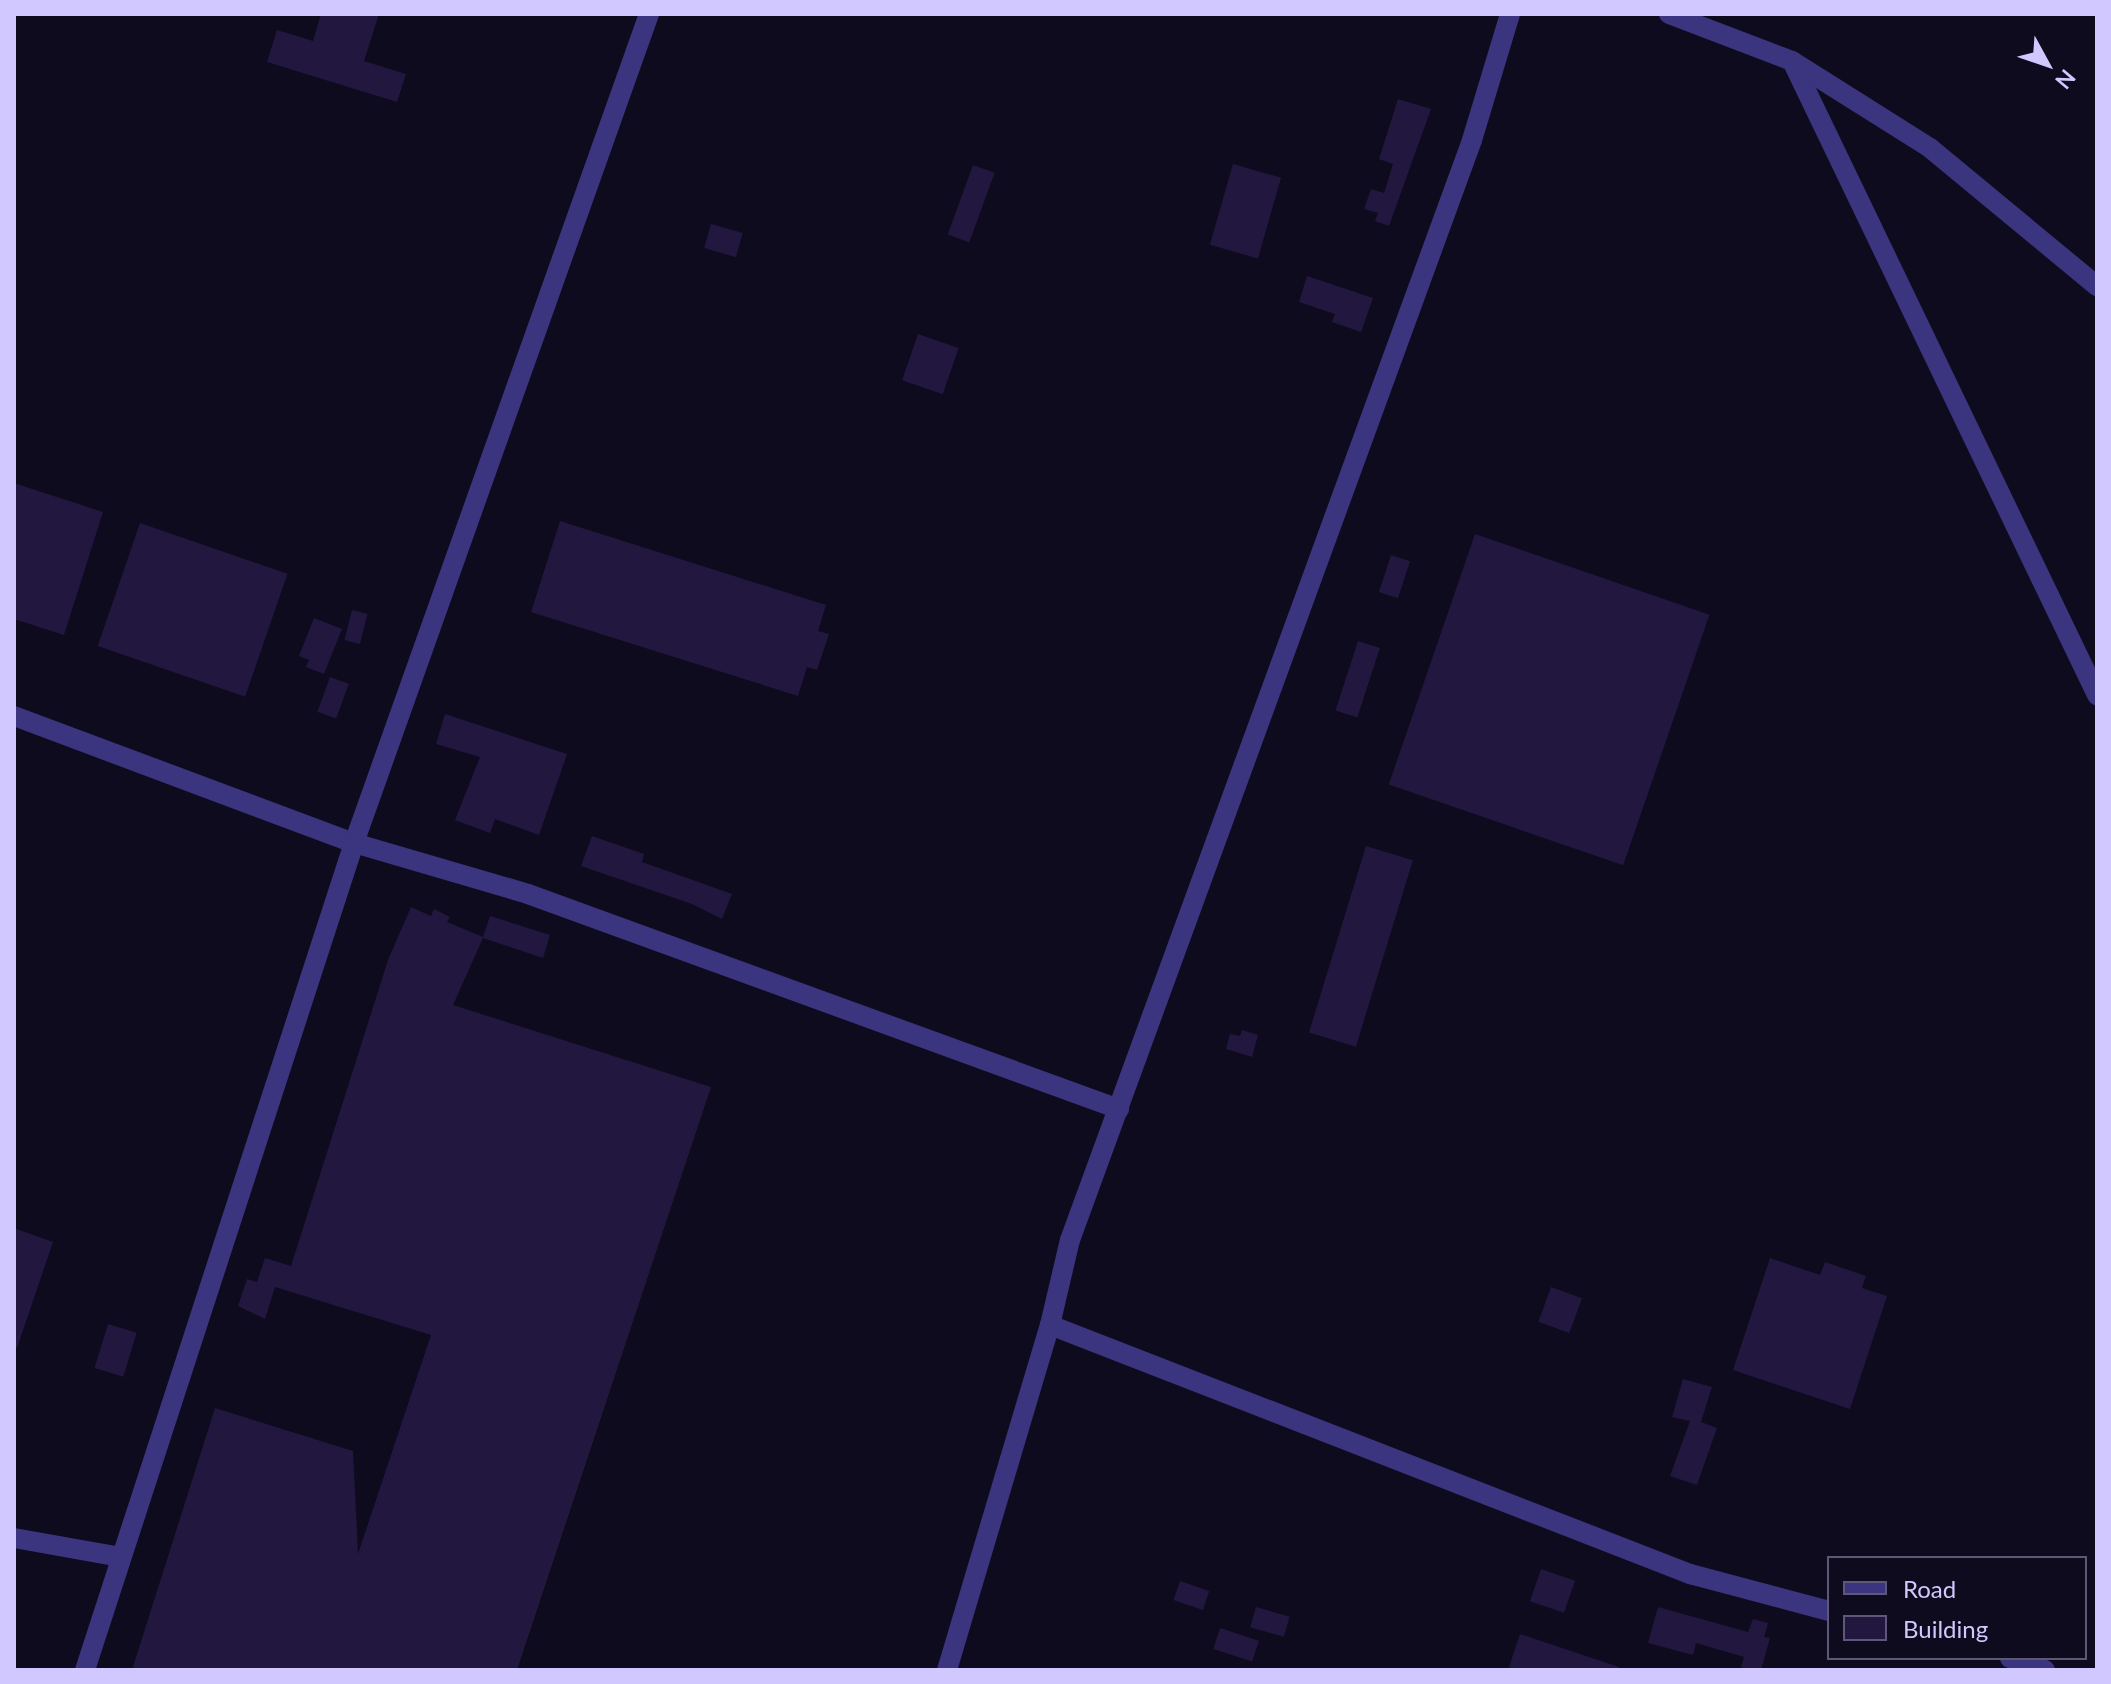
<!DOCTYPE html>
<html>
<head>
<meta charset="utf-8">
<style>
	body { margin:0 }
	#map { position:relative; width:2111px; height:1684px; overflow:hidden; background:#0f0b1e; font-family:Lato,sans-serif }
	div>[style] { position:absolute }
	.building>* { inset:0; background:#21173f; transform-origin:0 0 }
	.minor>* { height:20px; margin:-10px; padding:0 10px; transform-origin:10px; border-radius:10px; background:#3b347e }
	span { translate:-50% -50%; white-space:nowrap; text-align:center; line-height:1.15; -webkit-text-stroke:7px #0f0b1e; paint-order:stroke }
	.frame { position:absolute; inset:0; border:16px solid #d1c8ff; pointer-events:none }
	.legend { position:absolute; left:1827px; top:1556px; width:260px; height:104px; box-sizing:border-box; background:#0f0b1e; border:2px solid #5d5778; margin:0; padding:10px 14px; list-style:none; font-size:24px; color:#d1c8ff }
	.legend li { display:flex; align-items:center; gap:16px; height:40px }
	.legend b { width:40px; border:2px solid #5d5778 }
	.north { position:absolute; left:2007px; top:24px; width:80px; height:80px; -webkit-text-stroke:6px #0f0b1e; paint-order:stroke; rotate:130deg; font-size:22px; font-weight:700; line-height:32px; text-align:center; color:#d1c8ff }
	.north::after { content:''; display:block; margin:auto; width:28px; height:36px; background:#d1c8ff; clip-path:polygon(50% 0,100% 100%,50% 72%,0 100%) }
</style>
</head>
<body>
<div id="map">
	<div class="building">
		<div style="clip-path:polygon(321px 14px,379px 14px,364px 61px,406px 74px,397px 102px,267px 62px,277px 30px,313px 41px)"></div>
		<div style="clip-path:polygon(1398px 99px,1431px 109px,1389px 226px,1375px 221px,1378px 213px,1364px 209px,1371px 189px,1384px 193px,1393px 164px,1379px 159px)"></div>
		<div style="left:1233px;top:164px;width:50px;height:84px;rotate:16deg"></div>
		<div style="left:973px;top:165px;width:23px;height:74px;rotate:20deg"></div>
		<div style="left:711px;top:224px;width:33px;height:25px;rotate:16deg"></div>
		<div style="clip-path:polygon(1307px 276px,1373px 298px,1361px 332px,1332px 322px,1335px 314px,1299px 302px)"></div>
		<div style="left:918px;top:334px;width:43px;height:49px;rotate:19deg"></div>
		<div style="clip-path:polygon(14px 483px,103px 512px,64px 635px,14px 619px)"></div>
		<div style="clip-path:polygon(560px 521px,826px 605px,818px 631px,829px 634px,817px 670px,807px 667px,798px 696px,531px 612px)"></div>
		<div style="left:140px;top:523px;width:156px;height:130px;rotate:19deg"></div>
		<div style="left:1475px;top:534px;width:248px;height:265px;rotate:19deg"></div>
		<div style="left:1391px;top:555px;width:20px;height:39px;rotate:18deg"></div>
		<div style="left:352px;top:610px;width:16px;height:31px;rotate:14deg"></div>
		<div style="clip-path:polygon(314px 618px,342px 629px,324px 674px,306px 667px,309px 660px,299px 656px)"></div>
		<div style="left:1358px;top:641px;width:23px;height:73px;rotate:18deg"></div>
		<div style="left:330px;top:677px;width:20px;height:37px;rotate:20deg"></div>
		<div style="clip-path:polygon(445px 714px,567px 754px,539px 835px,495px 819px,490px 833px,455px 820px,480px 757px,436px 744px)"></div>
		<div style="clip-path:polygon(592px 836px,644px 854px,642px 862px,732px 894px,722px 919px,692px 904px,581px 866px)"></div>
		<div style="left:1366px;top:846px;width:49px;height:195px;rotate:17deg"></div>
		<div style="clip-path:polygon(411px 907px,431px 916px,434px 909px,450px 917px,447px 922px,483px 937px,490px 916px,550px 935px,543px 958px,483px 938px,453px 1005px,711px 1087px,517px 1670px,132px 1670px,215px 1408px,353px 1451px,358px 1554px,431px 1335px,275px 1287px,265px 1319px,238px 1306px,247px 1279px,257px 1282px,265px 1258px,291px 1266px,388px 960px)"></div>
		<div style="clip-path:polygon(1242px 1030px,1258px 1035px,1252px 1057px,1226px 1049px,1230px 1034px,1240px 1036px)"></div>
		<div style="clip-path:polygon(14px 1228px,53px 1242px,17px 1348px,14px 1347px)"></div>
		<div style="clip-path:polygon(1770px 1258px,1820px 1275px,1825px 1262px,1866px 1276px,1862px 1288px,1887px 1296px,1850px 1409px,1733px 1370px)"></div>
		<div style="left:1551px;top:1287px;width:33px;height:37px;rotate:20deg"></div>
		<div style="left:108px;top:1324px;width:30px;height:46px;rotate:17deg"></div>
		<div style="clip-path:polygon(1683px 1379px,1712px 1387px,1701px 1422px,1717px 1428px,1697px 1485px,1670px 1476px,1690px 1421px,1672px 1417px)"></div>
		<div style="left:1541px;top:1569px;width:36px;height:34px;rotate:19deg"></div>
		<div style="left:1180px;top:1581px;width:31px;height:20px;rotate:19deg"></div>
		<div style="left:1256px;top:1607px;width:35px;height:21px;rotate:16deg"></div>
		<div style="clip-path:polygon(1658px 1607px,1748px 1632px,1753px 1619px,1768px 1623px,1764px 1637px,1770px 1638px,1761px 1670px,1740px 1670px,1744px 1657px,1696px 1643px,1693px 1655px,1648px 1643px)"></div>
		<div style="left:1220px;top:1628px;width:41px;height:22px;rotate:18deg"></div>
		<div style="clip-path:polygon(1520px 1634px,1619px 1667px,1618px 1670px,1508px 1670px)"></div>
	</div>
	<div class="minor">
		<div style="left:1669px;top:14px;width:132px;rotate:20.9deg"></div>
		<div style="left:1792px;top:61px;width:163px;rotate:32.2deg"></div>
		<div style="left:1930px;top:148px;width:217px;rotate:39.6deg"></div>
		<div style="left:1792px;top:61px;width:704px;rotate:64.31deg"></div>
		<div style="left:14px;top:716px;width:363px;rotate:20.5deg"></div>
		<div style="left:354px;top:843px;width:181px;rotate:16.3deg"></div>
		<div style="left:528px;top:894px;width:629px;rotate:19.99deg"></div>
		<div style="left:1050px;top:1325px;width:687px;rotate:21.26deg"></div>
		<div style="left:1690px;top:1574px;width:144px;rotate:14.9deg"></div>
		<div style="left:14px;top:1538px;width:109px;rotate:10.1deg"></div>
		<div style="left:2010px;top:1658px;width:37px;rotate:19deg"></div>
		<div style="left:85px;top:1670px;width:870px;rotate:-71.98deg"></div>
		<div style="left:354px;top:843px;width:880px;rotate:-70.41deg"></div>
		<div style="left:947px;top:1670px;width:360px;rotate:-73.4deg"></div>
		<div style="left:1050px;top:1325px;width:87px;rotate:-76.8deg"></div>
		<div style="left:1070px;top:1240px;width:1171px;rotate:-69.92deg"></div>
		<div style="left:1472px;top:140px;width:132px;rotate:-73.2deg"></div>
	</div>
	<div class="frame"></div>
	<ul class="legend">
	<li><b style="height:10px;background:#3b347e"></b>Road</li>
	<li><b style="height:22px;background:#21173f"></b>Building</li>
	</ul>
	<div class="north">N</div>
</div>
</body>
</html>
